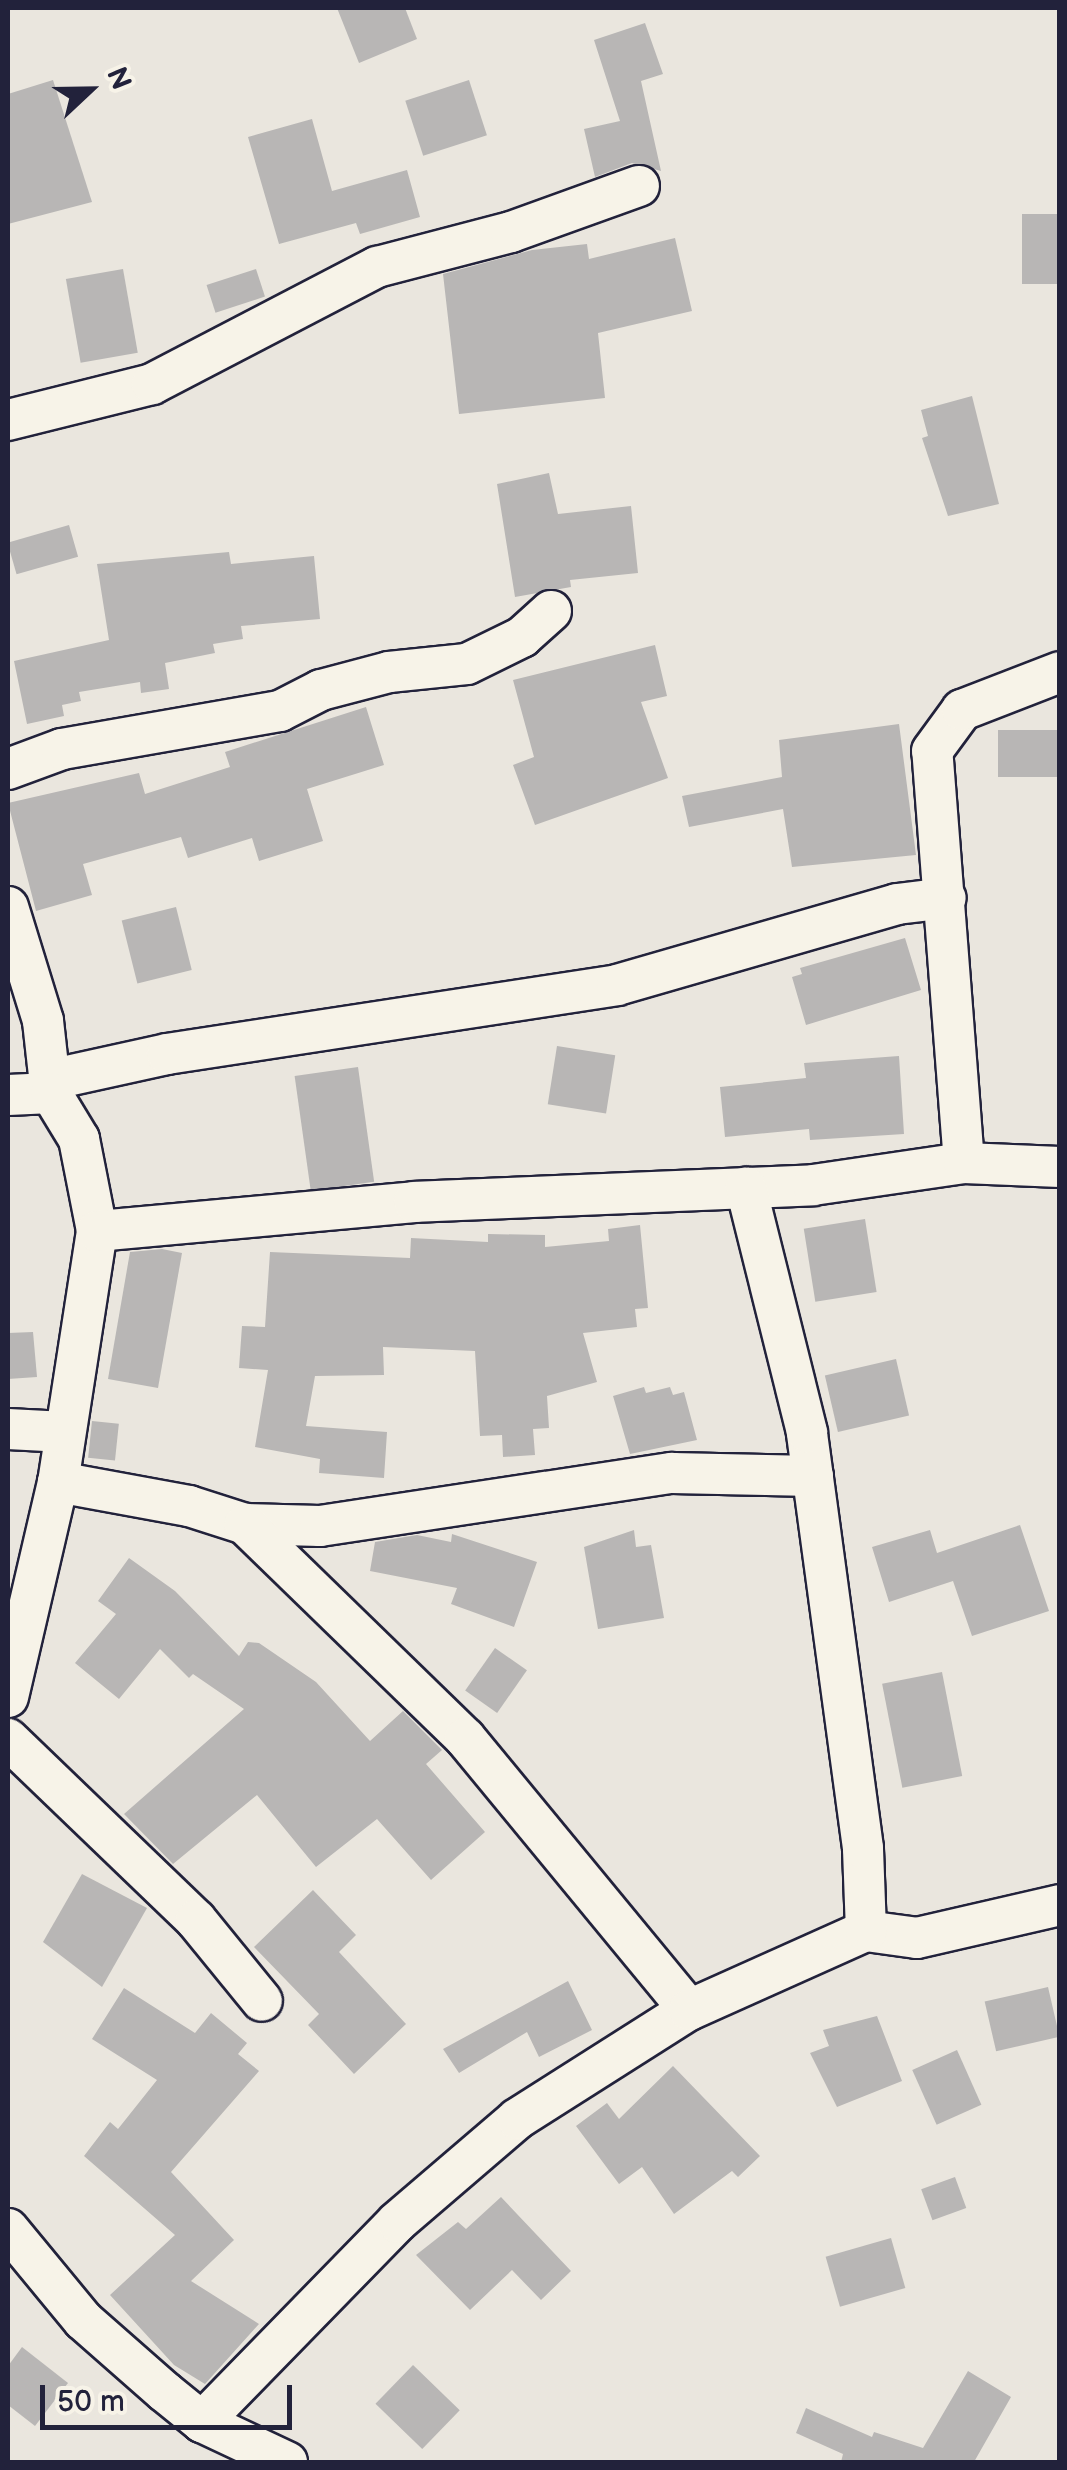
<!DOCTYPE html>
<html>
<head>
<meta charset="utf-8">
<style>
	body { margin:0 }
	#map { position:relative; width:1067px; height:2470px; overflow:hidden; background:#eae6de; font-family:"Balsamiq Sans",sans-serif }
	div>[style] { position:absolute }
	.building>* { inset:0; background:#b8b6b5; transform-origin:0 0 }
	.roads { filter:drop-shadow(2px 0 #22223b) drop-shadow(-2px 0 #22223b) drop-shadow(0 2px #22223b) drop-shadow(0 -2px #22223b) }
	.minor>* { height:40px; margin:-20px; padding:0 20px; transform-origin:20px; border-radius:20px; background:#f7f3e8 }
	span { translate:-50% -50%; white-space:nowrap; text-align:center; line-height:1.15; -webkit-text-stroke:8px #f7f3e8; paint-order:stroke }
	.frame { position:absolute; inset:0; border:10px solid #22223b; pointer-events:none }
	.north { position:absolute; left:40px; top:40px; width:100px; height:100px; -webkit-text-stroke:8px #f7f3e8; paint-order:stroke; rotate:68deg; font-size:28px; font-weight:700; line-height:40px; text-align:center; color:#22223b }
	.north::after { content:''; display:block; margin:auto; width:35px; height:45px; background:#22223b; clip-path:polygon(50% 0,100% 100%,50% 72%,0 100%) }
	.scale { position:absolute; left:40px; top:2385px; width:252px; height:45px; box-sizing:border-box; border:5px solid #22223b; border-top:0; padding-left:12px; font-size:30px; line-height:35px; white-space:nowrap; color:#22223b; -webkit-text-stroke:8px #f7f3e8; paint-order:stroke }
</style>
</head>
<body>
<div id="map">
	<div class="building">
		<div style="clip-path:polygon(337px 8px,405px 8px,417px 39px,359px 63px)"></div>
		<div style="clip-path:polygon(645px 23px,663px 74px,641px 81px,661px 171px,632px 163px,595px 177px,584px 129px,620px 121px,594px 40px)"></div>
		<div style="clip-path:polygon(53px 80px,92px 202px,8px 224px,8px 94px)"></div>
		<div style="left:469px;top:80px;width:58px;height:67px;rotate:72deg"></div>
		<div style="clip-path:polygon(312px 119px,332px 191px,407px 170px,420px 217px,360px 234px,356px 223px,279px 244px,248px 137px)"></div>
		<div style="left:1022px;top:214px;width:38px;height:70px"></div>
		<div style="clip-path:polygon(675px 238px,692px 311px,598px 333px,605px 398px,459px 414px,443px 274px,532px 250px,587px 244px,589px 259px)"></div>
		<div style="left:123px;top:269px;width:85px;height:58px;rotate:80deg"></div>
		<div style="left:256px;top:269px;width:29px;height:52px;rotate:72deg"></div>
		<div style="clip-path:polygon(972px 396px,999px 504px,948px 516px,922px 438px,928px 436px,921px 410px)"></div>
		<div style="clip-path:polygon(549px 473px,558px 514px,631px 506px,638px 573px,570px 580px,571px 587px,515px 597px,497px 484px)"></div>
		<div style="left:69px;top:525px;width:33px;height:64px;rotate:74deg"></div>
		<div style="clip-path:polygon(229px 552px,231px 564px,314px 556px,320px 619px,241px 626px,243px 639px,213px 644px,215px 653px,165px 663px,169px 689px,141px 693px,140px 682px,79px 692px,81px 701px,62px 705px,64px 716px,27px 724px,14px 661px,109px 640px,97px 564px)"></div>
		<div style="clip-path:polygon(655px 645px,667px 696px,641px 702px,668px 778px,535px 825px,513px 765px,534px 757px,513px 680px)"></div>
		<div style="clip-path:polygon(366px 707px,384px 765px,307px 789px,323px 841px,259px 861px,252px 838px,188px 858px,181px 837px,83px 864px,92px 895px,36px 911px,8px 803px,139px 773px,145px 794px,230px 767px,225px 752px)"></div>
		<div style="clip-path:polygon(899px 724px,916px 855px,792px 867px,783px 809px,689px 827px,682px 796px,782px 777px,779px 740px)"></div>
		<div style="left:1060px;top:730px;width:47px;height:62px;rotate:90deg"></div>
		<div style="left:176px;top:907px;width:65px;height:56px;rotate:76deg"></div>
		<div style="clip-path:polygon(905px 938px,921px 990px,806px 1025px,792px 977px,802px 974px,800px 968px)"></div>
		<div style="left:557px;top:1046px;width:59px;height:59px;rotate:9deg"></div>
		<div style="clip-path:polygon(899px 1056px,904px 1134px,810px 1140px,809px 1129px,725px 1137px,720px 1087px,806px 1078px,804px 1063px)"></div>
		<div style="left:358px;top:1067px;width:116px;height:64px;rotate:82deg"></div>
		<div style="left:865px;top:1219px;width:74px;height:62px;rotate:81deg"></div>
		<div style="clip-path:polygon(640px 1225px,648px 1308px,635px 1309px,637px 1327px,583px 1333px,597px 1382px,547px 1396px,549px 1428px,533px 1429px,535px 1455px,503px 1457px,502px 1435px,480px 1436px,475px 1351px,383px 1347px,384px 1375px,315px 1376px,306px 1426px,387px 1432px,384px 1478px,319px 1473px,320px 1459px,255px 1447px,268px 1370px,239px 1368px,242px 1326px,265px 1327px,270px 1252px,410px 1258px,411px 1238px,488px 1242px,488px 1234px,545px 1235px,545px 1247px,609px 1241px,608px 1229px)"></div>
		<div style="clip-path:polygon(162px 1249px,182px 1253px,158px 1388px,108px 1379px,130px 1252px)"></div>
		<div style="clip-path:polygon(33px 1332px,37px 1377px,8px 1379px,8px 1333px)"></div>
		<div style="left:896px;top:1359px;width:58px;height:73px;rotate:77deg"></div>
		<div style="clip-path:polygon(644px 1387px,646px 1393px,670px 1387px,673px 1395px,684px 1392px,697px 1440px,630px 1454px,613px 1396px)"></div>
		<div style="left:92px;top:1421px;width:27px;height:37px;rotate:6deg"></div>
		<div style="clip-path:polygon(1020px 1525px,1049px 1611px,972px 1636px,953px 1581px,889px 1602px,872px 1547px,930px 1530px,937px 1553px)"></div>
		<div style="clip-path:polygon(634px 1530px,636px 1547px,651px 1545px,664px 1618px,598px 1629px,584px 1547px)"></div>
		<div style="clip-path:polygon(452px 1534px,537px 1562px,514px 1627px,451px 1604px,457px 1588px,370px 1571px,375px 1542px,417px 1535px,451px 1542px)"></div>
		<div style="clip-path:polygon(129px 1558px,175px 1591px,239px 1656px,248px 1642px,259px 1643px,316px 1682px,370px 1741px,403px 1711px,442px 1750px,426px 1764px,485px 1832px,431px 1880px,377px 1819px,316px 1867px,257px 1795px,173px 1864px,124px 1814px,244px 1709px,193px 1674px,189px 1678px,160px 1649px,119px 1699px,75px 1663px,116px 1614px,98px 1601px)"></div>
		<div style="left:495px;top:1648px;width:39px;height:52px;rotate:35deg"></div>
		<div style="left:942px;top:1672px;width:106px;height:61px;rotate:79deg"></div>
		<div style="clip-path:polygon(82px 1874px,147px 1908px,102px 1987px,43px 1942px)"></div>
		<div style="clip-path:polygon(313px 1890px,356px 1935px,339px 1952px,406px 2024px,354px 2074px,308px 2025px,319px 2014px,254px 1947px)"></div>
		<div style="clip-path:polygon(568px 1981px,592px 2030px,539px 2057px,527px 2032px,459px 2073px,443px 2049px)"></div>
		<div style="left:1048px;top:1987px;width:51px;height:65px;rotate:77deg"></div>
		<div style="clip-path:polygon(124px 1988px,195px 2033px,211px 2013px,247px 2043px,238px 2054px,259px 2071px,171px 2172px,234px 2240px,191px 2281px,259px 2324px,205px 2384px,174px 2365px,110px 2295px,175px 2235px,84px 2156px,110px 2122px,118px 2129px,157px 2080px,92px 2039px)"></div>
		<div style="clip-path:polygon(877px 2016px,902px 2081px,837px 2107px,810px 2053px,829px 2046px,823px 2030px)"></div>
		<div style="left:957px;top:2050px;width:60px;height:49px;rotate:66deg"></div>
		<div style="clip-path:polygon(673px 2066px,760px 2156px,738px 2177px,732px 2171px,674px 2214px,642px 2167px,619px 2184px,576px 2126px,607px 2103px,619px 2119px)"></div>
		<div style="left:955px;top:2177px;width:33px;height:36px;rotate:70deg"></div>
		<div style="clip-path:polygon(501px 2197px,571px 2271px,541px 2300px,512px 2270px,470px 2310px,416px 2255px,458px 2222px,466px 2229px)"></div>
		<div style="left:891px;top:2238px;width:52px;height:68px;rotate:74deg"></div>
		<div style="clip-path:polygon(22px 2347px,68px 2383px,35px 2426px,8px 2405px,8px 2366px)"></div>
		<div style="left:413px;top:2365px;width:65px;height:54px;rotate:44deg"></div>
		<div style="clip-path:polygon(968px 2371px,1011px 2397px,974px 2462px,841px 2462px,843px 2454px,796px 2433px,806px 2408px,872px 2437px,874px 2432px,923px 2448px)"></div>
	</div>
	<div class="roads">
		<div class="minor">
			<div style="left:8px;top:420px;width:148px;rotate:-14deg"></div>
			<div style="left:152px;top:384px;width:254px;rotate:-27.5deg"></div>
			<div style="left:377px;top:267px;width:138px;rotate:-14.6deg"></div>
			<div style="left:511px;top:232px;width:136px;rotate:-19.8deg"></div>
			<div style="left:8px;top:769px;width:58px;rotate:-20.3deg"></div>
			<div style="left:62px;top:749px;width:221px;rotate:-9.9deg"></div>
			<div style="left:280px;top:711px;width:46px;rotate:-27.1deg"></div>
			<div style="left:321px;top:690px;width:70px;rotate:-14.8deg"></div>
			<div style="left:389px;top:672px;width:78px;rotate:-5.9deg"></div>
			<div style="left:467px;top:664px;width:61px;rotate:-26.1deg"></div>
			<div style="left:522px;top:637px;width:39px;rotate:-42deg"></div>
			<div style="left:8px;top:907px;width:119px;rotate:72.9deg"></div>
			<div style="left:43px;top:1021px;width:72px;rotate:83.7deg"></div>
			<div style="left:51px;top:1093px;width:43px;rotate:177.3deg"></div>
			<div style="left:49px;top:1080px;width:121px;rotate:-12.4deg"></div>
			<div style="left:167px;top:1054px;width:455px;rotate:-8.7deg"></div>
			<div style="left:617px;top:985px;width:291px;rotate:-16.1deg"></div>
			<div style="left:897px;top:904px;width:49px;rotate:-7deg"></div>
			<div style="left:51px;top:1093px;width:54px;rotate:58.7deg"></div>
			<div style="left:79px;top:1139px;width:94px;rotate:78.9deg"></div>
			<div style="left:97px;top:1231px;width:254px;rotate:98.8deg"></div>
			<div style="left:964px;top:1163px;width:413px;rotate:-94.4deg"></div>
			<div style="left:932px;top:751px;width:51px;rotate:-53.8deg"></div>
			<div style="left:962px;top:710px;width:105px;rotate:-21.2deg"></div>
			<div style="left:97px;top:1231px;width:318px;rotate:-5.2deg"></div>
			<div style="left:414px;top:1202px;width:399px;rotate:-2.4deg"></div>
			<div style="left:813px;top:1185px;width:153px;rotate:-8.3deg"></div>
			<div style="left:964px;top:1163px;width:96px;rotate:2.4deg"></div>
			<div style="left:8px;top:1429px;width:57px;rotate:3deg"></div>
			<div style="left:245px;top:1524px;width:75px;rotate:1.5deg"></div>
			<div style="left:320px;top:1526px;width:356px;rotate:-8.6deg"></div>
			<div style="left:672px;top:1473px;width:141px;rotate:1.2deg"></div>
			<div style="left:8px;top:1697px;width:221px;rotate:-76.9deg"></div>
			<div style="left:58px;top:1482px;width:133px;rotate:10.4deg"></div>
			<div style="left:189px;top:1506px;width:59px;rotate:17.8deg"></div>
			<div style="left:245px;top:1524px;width:307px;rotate:44.2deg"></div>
			<div style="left:465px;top:1738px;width:352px;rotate:50.5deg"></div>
			<div style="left:8px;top:1739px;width:261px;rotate:43.9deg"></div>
			<div style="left:196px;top:1920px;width:104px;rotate:50.8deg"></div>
			<div style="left:866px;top:1931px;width:51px;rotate:7.8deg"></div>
			<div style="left:917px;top:1938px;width:147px;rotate:-13deg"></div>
			<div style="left:8px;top:2229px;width:118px;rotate:50.5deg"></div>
			<div style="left:83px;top:2320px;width:109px;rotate:41.3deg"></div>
			<div style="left:165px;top:2392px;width:48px;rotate:39deg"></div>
			<div style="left:202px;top:2422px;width:94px;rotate:25.2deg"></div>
			<div style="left:202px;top:2422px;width:279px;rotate:-45.7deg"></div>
			<div style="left:397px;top:2222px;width:158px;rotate:-40.6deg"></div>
			<div style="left:517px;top:2119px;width:204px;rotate:-32.4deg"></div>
			<div style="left:689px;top:2010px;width:194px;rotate:-24.1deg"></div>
			<div style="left:866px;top:1931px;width:83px;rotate:-92.1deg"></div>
			<div style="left:863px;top:1848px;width:420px;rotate:-97.7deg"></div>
			<div style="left:807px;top:1432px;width:252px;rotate:-104deg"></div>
		</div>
	</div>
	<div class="frame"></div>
	<div class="north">N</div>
	<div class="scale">50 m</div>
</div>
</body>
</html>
